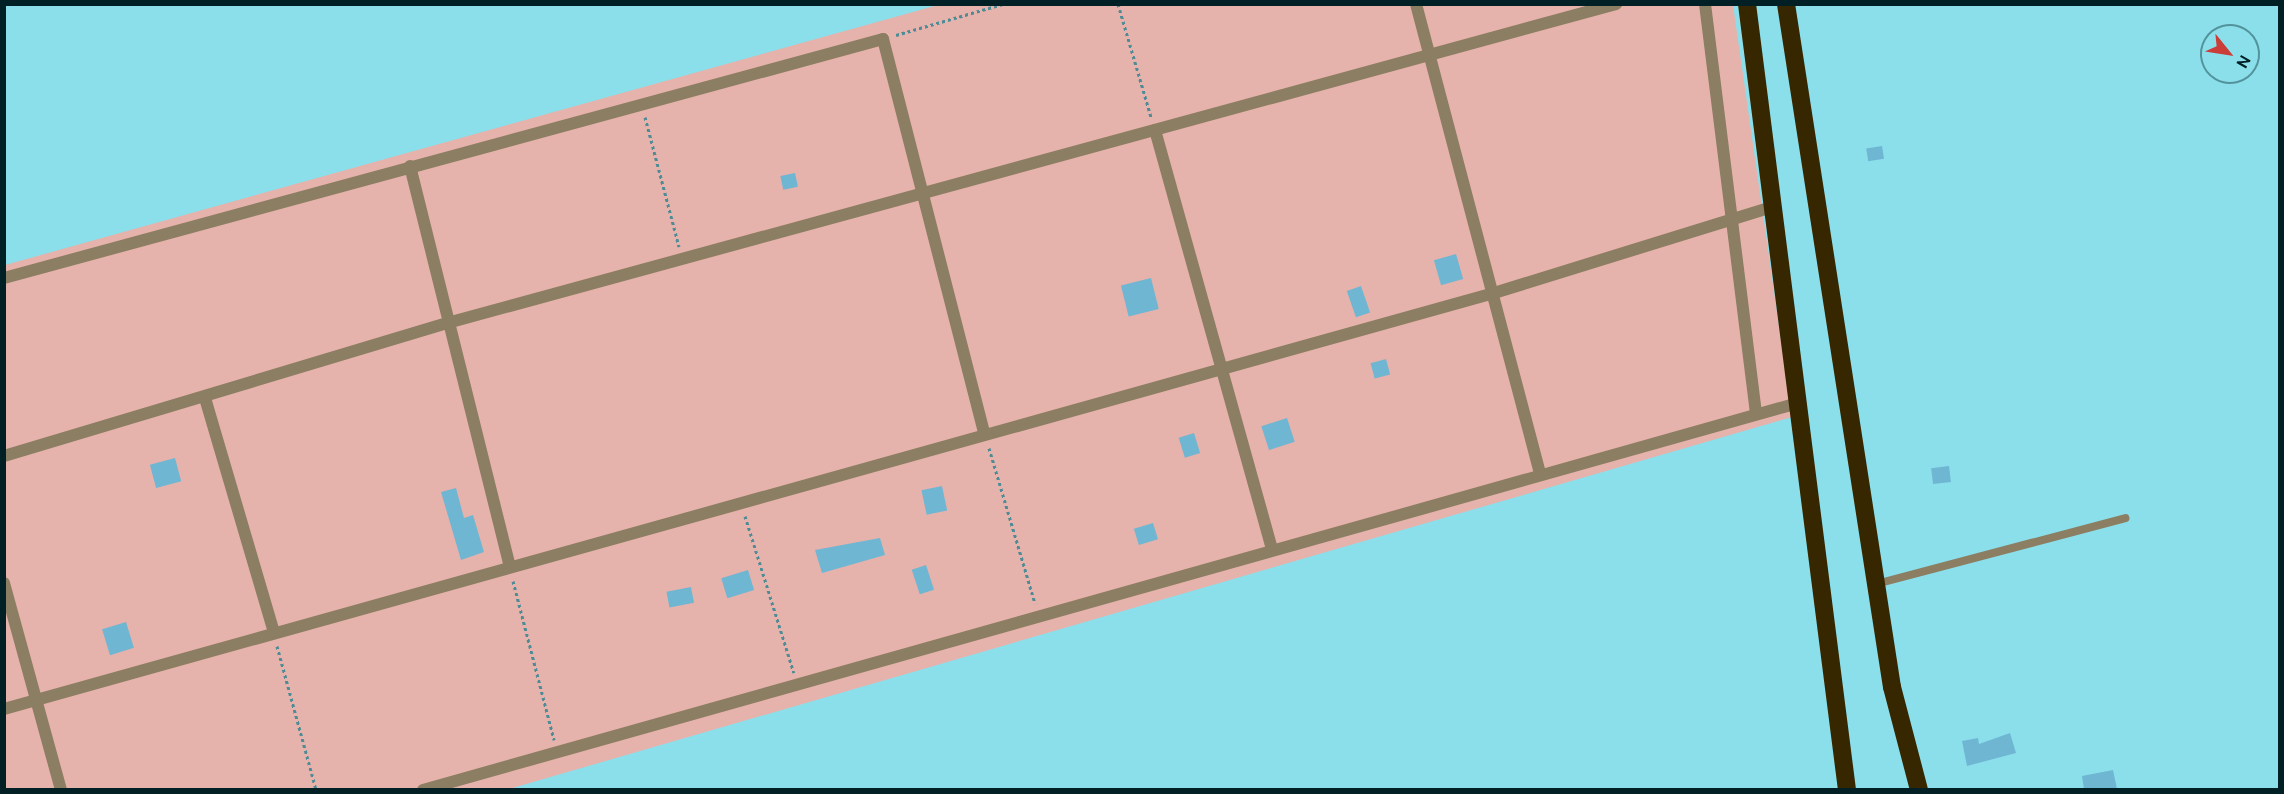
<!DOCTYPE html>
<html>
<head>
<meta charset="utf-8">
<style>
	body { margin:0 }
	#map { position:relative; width:2284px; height:794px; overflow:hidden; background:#8bdfeb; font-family:Ubuntu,sans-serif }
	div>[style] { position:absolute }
	.green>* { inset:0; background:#e6b2ac }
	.building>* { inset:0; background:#6fb6d3; transform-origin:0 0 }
	.path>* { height:3px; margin-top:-1.5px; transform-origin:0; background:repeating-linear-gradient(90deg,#4e8b94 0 3px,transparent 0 6px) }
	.lane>* { height:8px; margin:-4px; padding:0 4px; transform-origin:4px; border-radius:4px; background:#8b7e62 }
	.street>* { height:12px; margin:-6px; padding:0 6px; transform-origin:6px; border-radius:6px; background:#8b7e62 }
	.highway>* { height:18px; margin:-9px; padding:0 9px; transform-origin:9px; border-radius:9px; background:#362700 }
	span { translate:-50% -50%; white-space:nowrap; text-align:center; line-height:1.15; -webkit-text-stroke:5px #8bdfeb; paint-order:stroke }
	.frame { position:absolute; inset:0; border:6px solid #002025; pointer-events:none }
	.north { position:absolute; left:2200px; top:24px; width:60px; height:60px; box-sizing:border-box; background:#8bdfeb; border:2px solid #53939c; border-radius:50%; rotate:120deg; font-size:16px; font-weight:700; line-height:24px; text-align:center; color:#002025 }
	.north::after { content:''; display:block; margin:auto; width:21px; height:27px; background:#cb3d38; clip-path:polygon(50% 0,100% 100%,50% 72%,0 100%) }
</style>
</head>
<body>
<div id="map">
	<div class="green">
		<div style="clip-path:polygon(938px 5px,1733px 5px,1792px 417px,509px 789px,5px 790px,5px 265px)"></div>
	</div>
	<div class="building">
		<div style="left:1882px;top:146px;width:13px;height:16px;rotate:81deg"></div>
		<div style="left:795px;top:173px;width:14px;height:15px;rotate:78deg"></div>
		<div style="left:1456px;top:254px;width:26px;height:23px;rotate:74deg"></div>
		<div style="left:1151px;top:278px;width:32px;height:31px;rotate:76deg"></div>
		<div style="left:1361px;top:286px;width:28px;height:15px;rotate:71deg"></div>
		<div style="left:1386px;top:359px;width:16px;height:16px;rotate:75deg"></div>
		<div style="left:1287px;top:418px;width:25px;height:27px;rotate:72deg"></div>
		<div style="left:1194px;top:433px;width:21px;height:16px;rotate:73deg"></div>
		<div style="left:175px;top:458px;width:24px;height:26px;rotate:75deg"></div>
		<div style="left:1949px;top:466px;width:16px;height:18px;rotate:83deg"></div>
		<div style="left:942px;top:486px;width:25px;height:21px;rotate:78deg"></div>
		<div style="clip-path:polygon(456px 488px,464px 518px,473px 515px,484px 552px,461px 560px,441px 492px)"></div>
		<div style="left:1153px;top:523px;width:17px;height:20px;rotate:73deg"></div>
		<div style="clip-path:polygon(880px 538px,885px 555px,822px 573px,815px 550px)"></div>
		<div style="left:926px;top:565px;width:26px;height:15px;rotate:72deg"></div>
		<div style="left:748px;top:570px;width:21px;height:28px;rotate:73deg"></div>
		<div style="left:691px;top:587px;width:16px;height:25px;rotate:79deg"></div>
		<div style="left:126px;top:622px;width:27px;height:25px;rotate:73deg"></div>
		<div style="clip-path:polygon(2010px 733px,2016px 753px,1967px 766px,1962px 741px,1978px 738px,1979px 744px)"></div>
		<div style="clip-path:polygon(2113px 770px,2117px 789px,2084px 789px,2082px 776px)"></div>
	</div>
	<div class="path">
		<div style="left:1118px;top:4px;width:118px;rotate:73.7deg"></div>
		<div style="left:896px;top:35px;width:111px;rotate:-16.2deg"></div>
		<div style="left:645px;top:117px;width:134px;rotate:75.3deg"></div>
		<div style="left:989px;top:448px;width:162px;rotate:73.5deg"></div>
		<div style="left:745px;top:516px;width:164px;rotate:72.7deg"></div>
		<div style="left:513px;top:581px;width:164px;rotate:75.5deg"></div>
		<div style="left:277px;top:646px;width:149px;rotate:74.8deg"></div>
	</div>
	<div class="lane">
		<div style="left:1876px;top:584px;width:258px;rotate:-14.8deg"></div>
	</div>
	<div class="street">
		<div style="left:1416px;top:4px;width:486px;rotate:75.2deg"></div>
		<div style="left:1705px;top:4px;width:413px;rotate:82.9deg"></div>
		<div style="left:1155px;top:130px;width:434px;rotate:74.4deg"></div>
		<div style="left:410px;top:166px;width:413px;rotate:76deg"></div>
		<div style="left:4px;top:278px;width:911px;rotate:-15.21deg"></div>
		<div style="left:883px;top:39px;width:406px;rotate:75.6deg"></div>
		<div style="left:205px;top:398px;width:244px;rotate:73.6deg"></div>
		<div style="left:4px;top:456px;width:467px;rotate:-16.7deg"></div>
		<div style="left:451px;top:322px;width:1208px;rotate:-15.27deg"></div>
		<div style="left:4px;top:583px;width:215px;rotate:74.6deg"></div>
		<div style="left:4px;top:709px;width:1547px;rotate:-15.6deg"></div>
		<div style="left:1494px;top:293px;width:291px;rotate:-17.2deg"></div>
		<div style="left:423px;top:790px;width:1428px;rotate:-15.72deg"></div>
	</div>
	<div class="highway">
		<div style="left:1747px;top:4px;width:792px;rotate:82.75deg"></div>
		<div style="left:1786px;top:4px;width:691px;rotate:81.18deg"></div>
		<div style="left:1892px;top:687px;width:106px;rotate:75.3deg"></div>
	</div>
	<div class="frame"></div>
	<div class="north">N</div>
</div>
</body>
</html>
